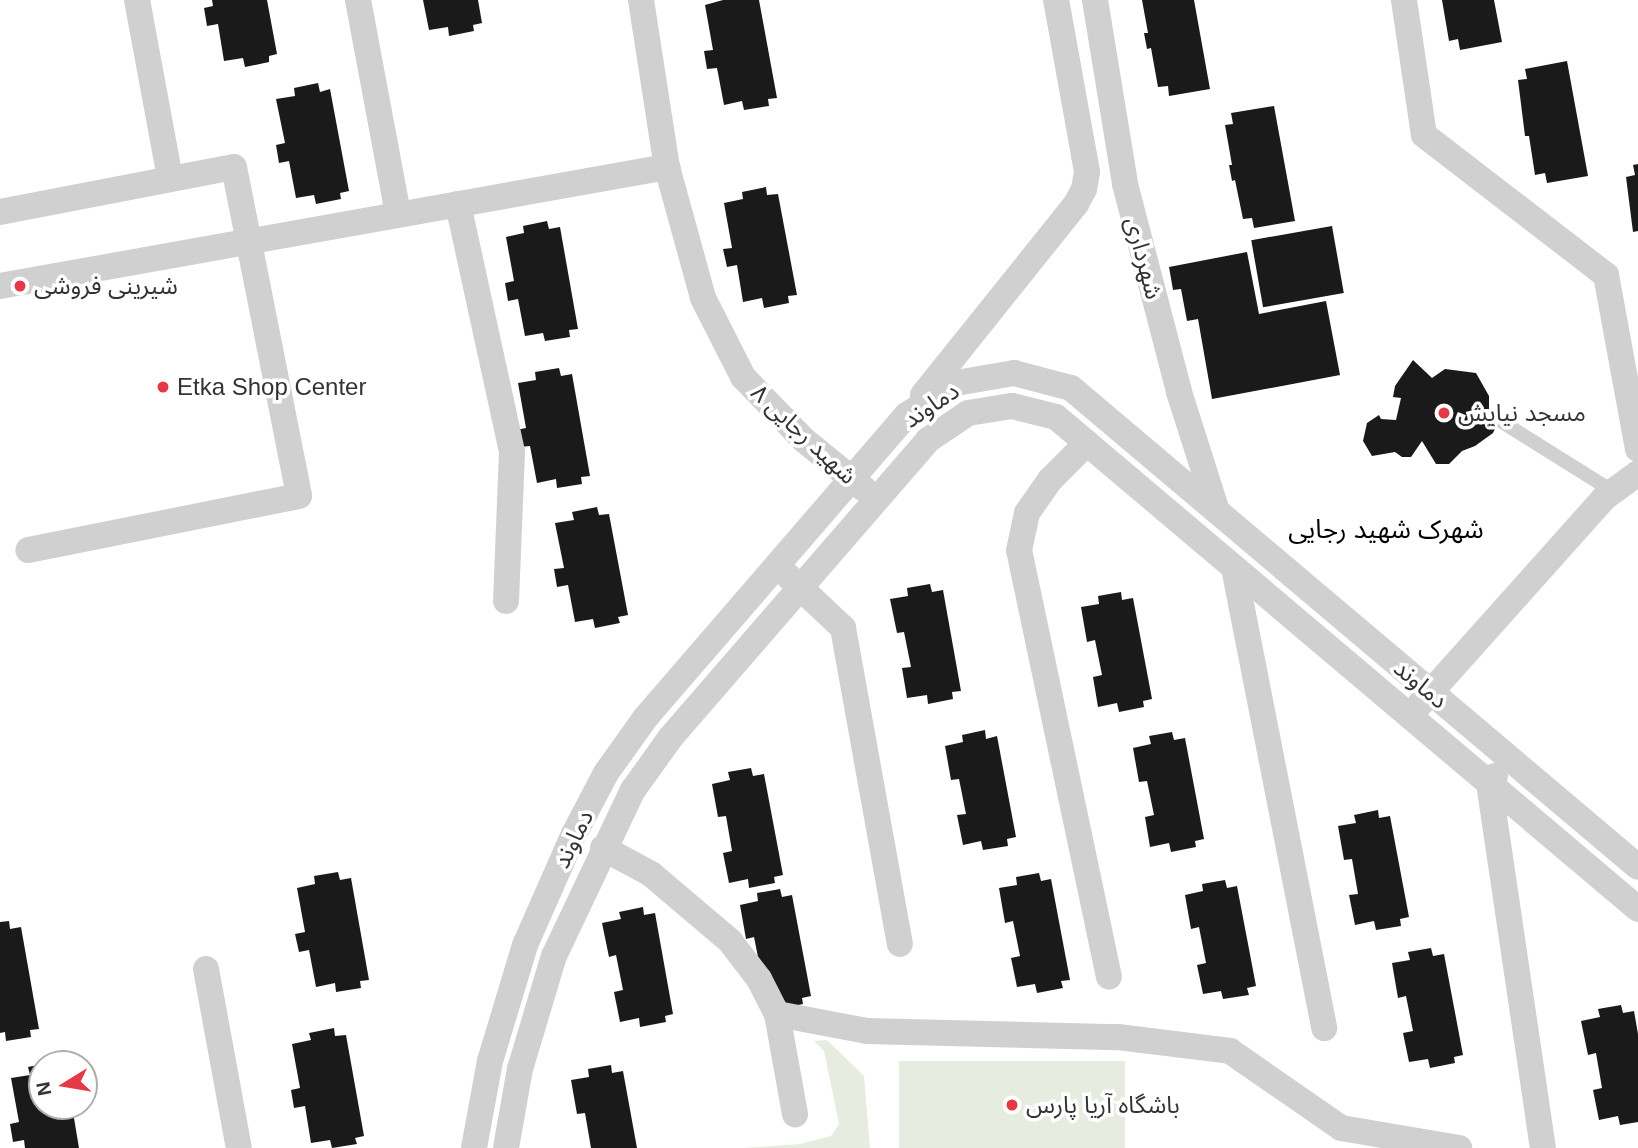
<!DOCTYPE html>
<html>
<head>
<meta charset="utf-8">
<style>
	body { margin:0 }
	#map { position:relative; width:1638px; height:1148px; overflow:hidden; background:#fff; font-family:Helvetica,"Noto Sans Arabic",sans-serif }
	div>[style] { position:absolute }
	.green>* { inset:0; background:#e6ecdf; transform-origin:0 0 }
	.building>* { inset:0; background:#1a1a1a; transform-origin:0 0 }
	.service>* { height:14px; margin:-7px; padding:0 7px; transform-origin:7px; border-radius:7px; background:#d0d0d0 }
	.minor>* { height:26px; margin:-13px; padding:0 13px; transform-origin:13px; border-radius:13px; background:#d0d0d0 }
	.dots>* { width:19px; height:19px; translate:-50% -50%; box-sizing:border-box; border:4px solid #fff; border-radius:50% }
	span { translate:-50% -50%; white-space:nowrap; text-align:center; line-height:1.15; -webkit-text-stroke:7px #fff; paint-order:stroke }
	.street-label { font-size:24px; color:#333 }
	.poi-label { font-size:24px; color:#333 }
	.left { translate:0 -50%; text-align:left }
	.neighbourhood-label { font-size:26px; color:#000 }
	.north { position:absolute; left:28px; top:1050px; width:70px; height:70px; box-sizing:border-box; background:#fff; border:2px solid #adadad; border-radius:50%; rotate:259deg; font-size:19px; font-weight:700; line-height:28px; text-align:center; color:#333 }
	.north::after { content:''; display:block; margin:auto; width:24px; height:32px; background:#e63946; clip-path:polygon(50% 0,100% 100%,50% 72%,0 100%) }
</style>
</head>
<body>
<div id="map">
	<div class="green">
		<div style="clip-path:polygon(827px 1040px,864px 1076px,870px 1148px,744px 1148px,800px 1144px,831px 1136px,839px 1124px,824px 1051px,814px 1041px)"></div>
		<div style="left:1125px;top:1061px;width:87px;height:226px;rotate:90deg"></div>
	</div>
	<div class="building">
		<div style="clip-path:polygon(212px 0,267px 0,277px 54px,269px 56px,269px 62px,245px 67px,243px 58px,224px 61px,218px 24px,207px 26px,204px 8px,213px 6px)"></div>
		<div style="clip-path:polygon(423px 0,478px 0,482px 23px,473px 25px,474px 31px,449px 36px,448px 27px,429px 30px)"></div>
		<div style="clip-path:polygon(723px 0,759px 0,777px 98px,768px 99px,769px 106px,744px 110px,742px 101px,724px 105px,717px 68px,707px 69px,704px 51px,713px 50px,705px 5px)"></div>
		<div style="clip-path:polygon(1142px 0,1194px 0,1210px 89px,1169px 96px,1168px 86px,1158px 87px,1151px 48px,1147px 49px,1144px 33px,1148px 33px)"></div>
		<div style="clip-path:polygon(1442px 0,1494px 0,1502px 42px,1460px 50px,1458px 39px,1449px 41px)"></div>
		<div style="clip-path:polygon(1567px 61px,1588px 176px,1547px 183px,1545px 173px,1535px 175px,1529px 136px,1525px 136px,1518px 80px,1527px 79px,1525px 69px)"></div>
		<div style="clip-path:polygon(318px 83px,320px 92px,330px 89px,349px 191px,340px 193px,341px 199px,316px 204px,314px 195px,296px 198px,289px 161px,279px 163px,276px 145px,285px 143px,276px 99px,295px 96px,294px 88px)"></div>
		<div style="clip-path:polygon(1274px 106px,1295px 221px,1254px 228px,1252px 218px,1243px 219px,1235px 180px,1232px 181px,1229px 165px,1232px 165px,1225px 125px,1233px 124px,1231px 113px)"></div>
		<div style="clip-path:polygon(1638px 164px,1638px 231px,1633px 232px,1626px 177px,1635px 175px,1633px 165px)"></div>
		<div style="clip-path:polygon(766px 187px,767px 195px,778px 194px,797px 295px,788px 296px,789px 303px,764px 308px,762px 298px,743px 302px,737px 265px,727px 267px,723px 249px,732px 248px,724px 203px,743px 199px,742px 192px)"></div>
		<div style="clip-path:polygon(547px 221px,549px 229px,560px 227px,578px 329px,569px 330px,570px 337px,545px 341px,543px 333px,525px 336px,518px 299px,508px 301px,505px 283px,514px 281px,506px 237px,524px 233px,523px 226px)"></div>
		<div style="left:1332px;top:226px;width:68px;height:82px;rotate:80deg"></div>
		<div style="clip-path:polygon(1247px 252px,1259px 314px,1326px 301px,1340px 375px,1212px 399px,1198px 319px,1187px 321px,1181px 289px,1173px 290px,1169px 267px)"></div>
		<div style="clip-path:polygon(1413px 360px,1432px 378px,1445px 369px,1476px 373px,1489px 396px,1489px 411px,1499px 420px,1493px 433px,1475px 446px,1462px 451px,1449px 464px,1436px 464px,1422px 441px,1411px 457px,1402px 457px,1395px 452px,1372px 456px,1363px 441px,1367px 423px,1379px 415px,1381px 419px,1396px 420px,1401px 398px,1393px 397px,1395px 386px)"></div>
		<div style="clip-path:polygon(559px 368px,561px 376px,572px 374px,590px 476px,581px 477px,582px 484px,557px 488px,556px 479px,537px 483px,530px 446px,520px 447px,516px 430px,526px 428px,518px 383px,536px 380px,535px 372px)"></div>
		<div style="clip-path:polygon(597px 507px,599px 515px,609px 514px,628px 615px,618px 617px,620px 623px,595px 628px,593px 619px,575px 622px,568px 585px,557px 587px,554px 569px,564px 568px,555px 523px,574px 520px,572px 512px)"></div>
		<div style="clip-path:polygon(930px 584px,932px 592px,943px 590px,961px 691px,952px 692px,953px 699px,928px 704px,927px 695px,907px 698px,902px 668px,911px 667px,904px 632px,897px 633px,890px 599px,908px 596px,907px 588px)"></div>
		<div style="clip-path:polygon(1121px 592px,1122px 600px,1133px 598px,1152px 699px,1143px 701px,1144px 707px,1119px 712px,1117px 703px,1098px 707px,1093px 677px,1102px 675px,1095px 640px,1087px 642px,1081px 607px,1099px 604px,1098px 596px)"></div>
		<div style="clip-path:polygon(985px 730px,986px 739px,997px 736px,1016px 837px,1007px 839px,1008px 846px,983px 850px,981px 841px,963px 845px,957px 815px,966px 814px,959px 779px,951px 780px,945px 746px,963px 742px,962px 735px)"></div>
		<div style="clip-path:polygon(1172px 732px,1174px 740px,1185px 738px,1204px 839px,1195px 841px,1196px 847px,1171px 852px,1169px 843px,1150px 847px,1145px 817px,1154px 815px,1147px 781px,1139px 782px,1133px 748px,1151px 744px,1149px 736px)"></div>
		<div style="clip-path:polygon(751px 768px,753px 776px,764px 774px,783px 875px,774px 877px,775px 883px,749px 888px,748px 879px,729px 883px,723px 853px,732px 851px,726px 816px,718px 817px,712px 784px,730px 780px,728px 772px)"></div>
		<div style="clip-path:polygon(1378px 810px,1379px 818px,1390px 816px,1409px 917px,1400px 919px,1401px 926px,1376px 930px,1374px 921px,1355px 925px,1349px 895px,1358px 894px,1352px 859px,1344px 860px,1338px 826px,1356px 823px,1354px 815px)"></div>
		<div style="clip-path:polygon(338px 872px,340px 880px,351px 878px,369px 980px,360px 981px,361px 988px,336px 992px,335px 983px,316px 987px,309px 950px,299px 952px,295px 934px,305px 932px,297px 888px,315px 884px,314px 876px)"></div>
		<div style="clip-path:polygon(1039px 873px,1041px 881px,1051px 879px,1070px 980px,1061px 981px,1063px 988px,1037px 993px,1035px 984px,1017px 987px,1011px 958px,1020px 956px,1013px 921px,1005px 923px,999px 888px,1017px 885px,1016px 877px)"></div>
		<div style="clip-path:polygon(1225px 880px,1227px 888px,1237px 886px,1256px 986px,1247px 988px,1249px 995px,1223px 999px,1221px 991px,1203px 994px,1197px 965px,1206px 963px,1199px 927px,1191px 929px,1185px 895px,1203px 891px,1202px 884px)"></div>
		<div style="clip-path:polygon(780px 889px,782px 897px,792px 895px,811px 996px,802px 998px,803px 1004px,778px 1009px,761px 972px,754px 937px,746px 939px,740px 905px,758px 901px,757px 893px)"></div>
		<div style="clip-path:polygon(643px 907px,644px 915px,655px 913px,673px 1014px,665px 1016px,666px 1022px,640px 1027px,639px 1018px,620px 1022px,614px 992px,623px 990px,616px 955px,609px 957px,602px 923px,621px 919px,619px 912px)"></div>
		<div style="clip-path:polygon(9px 921px,10px 929px,21px 927px,39px 1029px,30px 1030px,31px 1037px,6px 1041px,5px 1032px,0 1033px,0 922px)"></div>
		<div style="clip-path:polygon(1431px 948px,1433px 956px,1444px 954px,1463px 1055px,1454px 1057px,1455px 1063px,1430px 1068px,1428px 1059px,1409px 1062px,1403px 1033px,1413px 1031px,1406px 996px,1398px 998px,1392px 963px,1410px 960px,1408px 952px)"></div>
		<div style="clip-path:polygon(1621px 1005px,1623px 1013px,1634px 1011px,1638px 1034px,1638px 1122px,1620px 1125px,1618px 1116px,1599px 1120px,1593px 1090px,1602px 1088px,1596px 1053px,1588px 1055px,1581px 1021px,1600px 1017px,1598px 1009px)"></div>
		<div style="clip-path:polygon(334px 1028px,335px 1036px,346px 1035px,364px 1136px,355px 1138px,357px 1144px,332px 1148px,330px 1140px,311px 1143px,305px 1106px,294px 1108px,291px 1090px,300px 1088px,292px 1044px,311px 1040px,309px 1033px)"></div>
		<div style="clip-path:polygon(42px 1064px,42px 1106px,72px 1106px,79px 1148px,25px 1148px,24px 1140px,13px 1142px,10px 1124px,19px 1122px,11px 1078px,30px 1075px,28px 1067px)"></div>
		<div style="clip-path:polygon(611px 1065px,612px 1073px,623px 1071px,637px 1148px,591px 1148px,585px 1113px,577px 1114px,571px 1080px,589px 1077px,588px 1069px)"></div>
	</div>
	<div class="service">
		<div style="left:1499px;top:420px;width:133px;rotate:32.1deg"></div>
	</div>
	<div class="minor">
		<div style="left:137px;top:0;width:181px;rotate:79.5deg"></div>
		<div style="left:358px;top:0;width:218px;rotate:79.4deg"></div>
		<div style="left:641px;top:0;width:169px;rotate:81.2deg"></div>
		<div style="left:667px;top:167px;width:136px;rotate:74.6deg"></div>
		<div style="left:703px;top:298px;width:89px;rotate:63.1deg"></div>
		<div style="left:743px;top:377px;width:88px;rotate:45.9deg"></div>
		<div style="left:804px;top:440px;width:77px;rotate:39.2deg"></div>
		<div style="left:1095px;top:0;width:186px;rotate:80.7deg"></div>
		<div style="left:1125px;top:184px;width:215px;rotate:75.4deg"></div>
		<div style="left:1179px;top:392px;width:125px;rotate:72.3deg"></div>
		<div style="left:1404px;top:0;width:136px;rotate:81.6deg"></div>
		<div style="left:1424px;top:135px;width:230px;rotate:37.6deg"></div>
		<div style="left:1606px;top:275px;width:177px;rotate:79.6deg"></div>
		<div style="left:458px;top:204px;width:254px;rotate:77.7deg"></div>
		<div style="left:512px;top:452px;width:149px;rotate:92.3deg"></div>
		<div style="left:0;top:212px;width:238px;rotate:-10.9deg"></div>
		<div style="left:234px;top:167px;width:335px;rotate:78.8deg"></div>
		<div style="left:299px;top:496px;width:276px;rotate:168.7deg"></div>
		<div style="left:0;top:286px;width:678px;rotate:-10.12deg"></div>
		<div style="left:923px;top:395px;width:245px;rotate:-51.3deg"></div>
		<div style="left:1076px;top:204px;width:17px;rotate:-62deg"></div>
		<div style="left:1084px;top:189px;width:17px;rotate:-80deg"></div>
		<div style="left:1087px;top:172px;width:17px;rotate:-100deg"></div>
		<div style="left:1084px;top:155px;width:158px;rotate:-100.2deg"></div>
		<div style="left:1087px;top:443px;width:52px;rotate:135deg"></div>
		<div style="left:1050px;top:480px;width:40px;rotate:124.9deg"></div>
		<div style="left:1027px;top:513px;width:38px;rotate:102deg"></div>
		<div style="left:1019px;top:550px;width:436px;rotate:78.1deg"></div>
		<div style="left:1234px;top:568px;width:469px;rotate:78.9deg"></div>
		<div style="left:788px;top:576px;width:76px;rotate:43.4deg"></div>
		<div style="left:843px;top:628px;width:321px;rotate:79.8deg"></div>
		<div style="left:1420px;top:704px;width:276px;rotate:-48.2deg"></div>
		<div style="left:1604px;top:498px;width:42px;rotate:-36.3deg"></div>
		<div style="left:1495px;top:776px;width:9px;rotate:131deg"></div>
		<div style="left:1489px;top:783px;width:369px;rotate:81.6deg"></div>
		<div style="left:603px;top:848px;width:55px;rotate:28.4deg"></div>
		<div style="left:651px;top:874px;width:104px;rotate:40.3deg"></div>
		<div style="left:730px;top:941px;width:48px;rotate:52.7deg"></div>
		<div style="left:759px;top:979px;width:39px;rotate:63deg"></div>
		<div style="left:777px;top:1014px;width:102px;rotate:79.8deg"></div>
		<div style="left:206px;top:969px;width:182px;rotate:79.6deg"></div>
		<div style="left:777px;top:1014px;width:92px;rotate:10.7deg"></div>
		<div style="left:867px;top:1031px;width:251px;rotate:1.4deg"></div>
		<div style="left:1118px;top:1037px;width:113px;rotate:7.1deg"></div>
		<div style="left:1230px;top:1051px;width:135px;rotate:34.7deg"></div>
		<div style="left:1341px;top:1128px;width:120px;rotate:9.6deg"></div>
		<div style="left:474px;top:1148px;width:88px;rotate:-79.6deg"></div>
		<div style="left:490px;top:1061px;width:121px;rotate:-73.2deg"></div>
		<div style="left:525px;top:945px;width:121px;rotate:-66.2deg"></div>
		<div style="left:574px;top:834px;width:69px;rotate:-62.3deg"></div>
		<div style="left:606px;top:773px;width:69px;rotate:-54.5deg"></div>
		<div style="left:646px;top:717px;width:399px;rotate:-49.2deg"></div>
		<div style="left:907px;top:415px;width:59px;rotate:-33.1deg"></div>
		<div style="left:956px;top:383px;width:59px;rotate:-9.8deg"></div>
		<div style="left:1014px;top:373px;width:59px;rotate:14.7deg"></div>
		<div style="left:1071px;top:388px;width:742px;rotate:40.19deg"></div>
		<div style="left:506px;top:1148px;width:80px;rotate:-80deg"></div>
		<div style="left:520px;top:1069px;width:118px;rotate:-73.3deg"></div>
		<div style="left:554px;top:956px;width:184px;rotate:-64.6deg"></div>
		<div style="left:633px;top:790px;width:65px;rotate:-54.4deg"></div>
		<div style="left:671px;top:737px;width:393px;rotate:-49.1deg"></div>
		<div style="left:928px;top:440px;width:48px;rotate:-34deg"></div>
		<div style="left:968px;top:413px;width:45px;rotate:-9deg"></div>
		<div style="left:1012px;top:406px;width:45px;rotate:14deg"></div>
		<div style="left:1056px;top:417px;width:762px;rotate:40.21deg"></div>
	</div>
	<div class="dots">
		<div style="left:20px;top:286px;background:#e63946"></div>
		<div style="left:163px;top:387px;background:#e63946"></div>
		<div style="left:1444px;top:413px;background:#e63946"></div>
		<div style="left:1012px;top:1105px;background:#e63946"></div>
	</div>
	<div class="street-label">
		<span style="left:1144px;top:258px;rotate:75deg">شهرداری</span>
		<span style="left:931px;top:405px;rotate:-34deg">دماوند</span>
		<span style="left:804px;top:434px;rotate:43deg">شهید رجایی ۸</span>
		<span style="left:1421px;top:684px;rotate:40deg">دماوند</span>
		<span style="left:573px;top:839px;rotate:-64deg">دماوند</span>
	</div>
	<div class="poi-label">
		<span class="left" style="left:34px;top:286px">شیرینی فروشی</span>
		<span class="left" style="left:177px;top:387px">Etka Shop Center</span>
		<span class="left" style="left:1458px;top:413px">مسجد نیایش</span>
		<span class="left" style="left:1026px;top:1105px">باشگاه آریا پارس</span>
	</div>
	<div class="neighbourhood-label">
		<span style="left:1386px;top:530px">شهرک شهید رجایی</span>
	</div>
	<div class="north">N</div>
</div>
</body>
</html>
